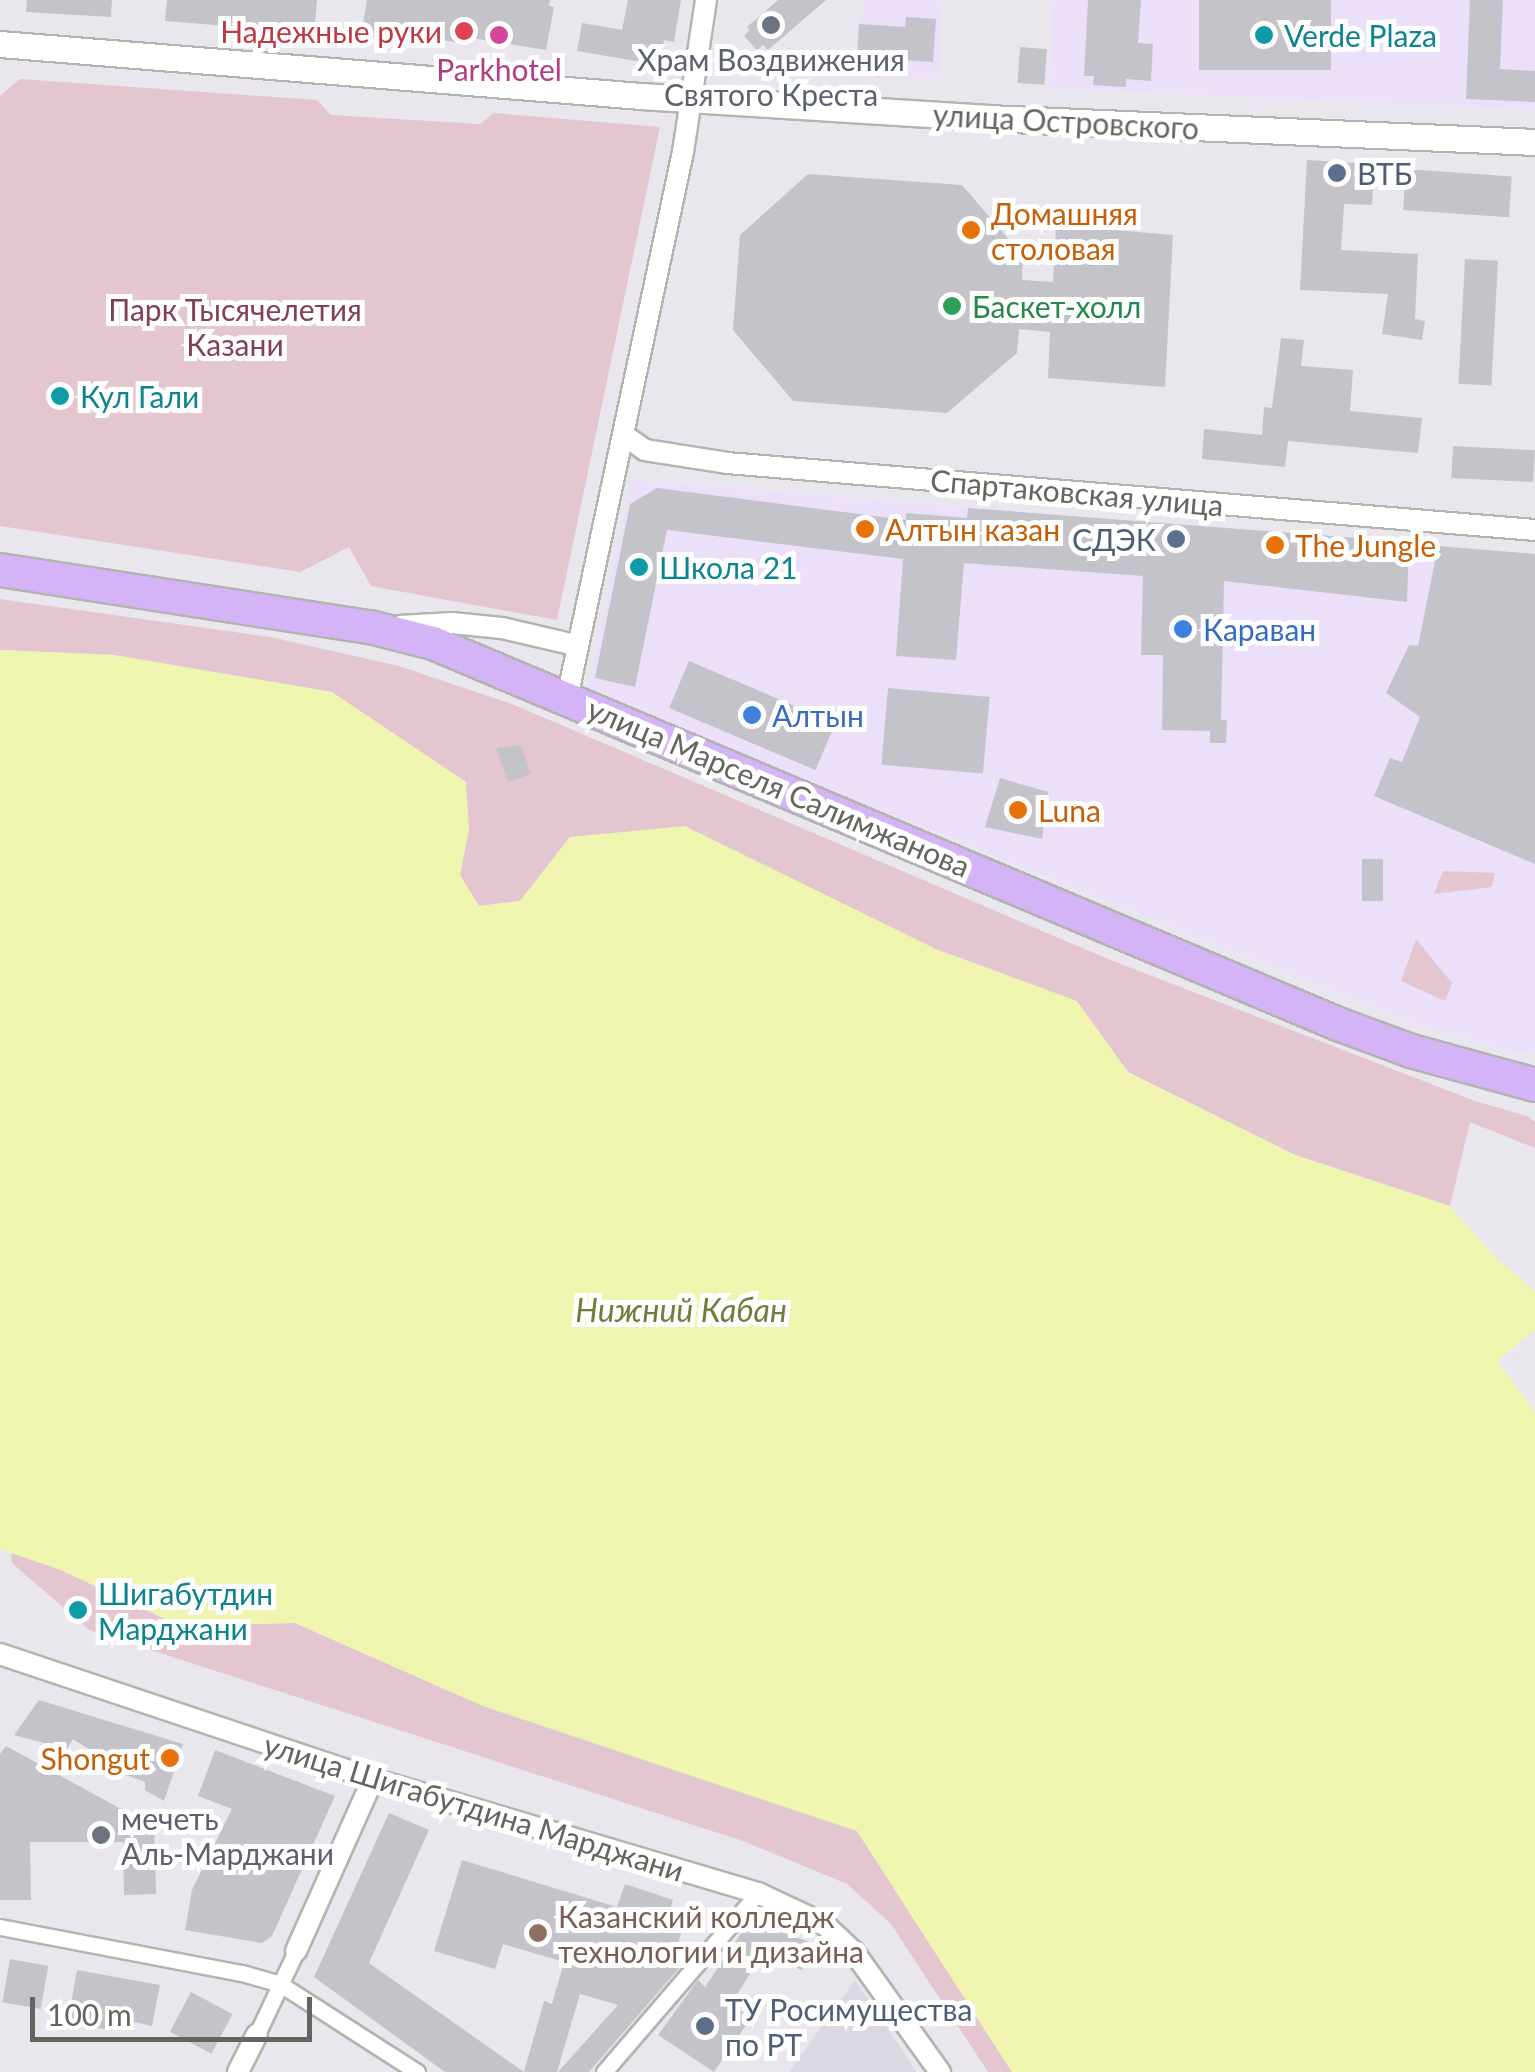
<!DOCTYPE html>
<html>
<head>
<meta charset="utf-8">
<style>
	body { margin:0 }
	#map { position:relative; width:1535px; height:2072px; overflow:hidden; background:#eae6ee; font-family:Lato,sans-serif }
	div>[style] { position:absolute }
	.commercial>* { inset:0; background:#ebdffa }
	.education>* { inset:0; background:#dbd8e1 }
	.green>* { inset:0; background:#e3c6d0 }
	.water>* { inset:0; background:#eff5af }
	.building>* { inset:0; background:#c5c3ca; transform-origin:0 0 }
	.roads { filter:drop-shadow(2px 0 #b3b4af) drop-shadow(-2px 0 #b3b4af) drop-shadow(0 2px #b3b4af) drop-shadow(0 -2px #b3b4af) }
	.pedestrian>* { height:15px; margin:-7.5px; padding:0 7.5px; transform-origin:7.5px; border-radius:7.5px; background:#fff }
	.minor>* { height:20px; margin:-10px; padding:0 10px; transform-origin:10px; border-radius:10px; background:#fff }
	.tertiary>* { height:25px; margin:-12.5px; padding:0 12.5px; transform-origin:12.5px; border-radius:12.5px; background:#fff }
	.primary>* { height:32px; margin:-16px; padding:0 16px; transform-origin:16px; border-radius:16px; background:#d4b4f6 }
	.dots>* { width:28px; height:28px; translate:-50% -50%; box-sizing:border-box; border:5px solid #fff; border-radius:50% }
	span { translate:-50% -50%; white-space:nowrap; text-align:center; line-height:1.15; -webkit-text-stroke:10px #fff; paint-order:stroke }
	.health-label { font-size:30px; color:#be3a42 }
	.right { translate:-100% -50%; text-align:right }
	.culture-label { font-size:30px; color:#0d838f }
	.left { translate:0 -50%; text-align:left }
	.worship-label { font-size:30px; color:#5b616d }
	.hotel-label { font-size:30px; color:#b23c85 }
	.street-label { font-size:30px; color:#63655e }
	.service-label { font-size:30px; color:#4e5e75 }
	.food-label { font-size:30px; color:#c56008 }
	.leisure-label { font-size:30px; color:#27864d }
	.park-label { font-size:30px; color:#824054 }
	.shop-label { font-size:30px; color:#366cbe }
	.education-label { font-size:30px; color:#785e54 }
	.water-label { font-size:32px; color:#727c3d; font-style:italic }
	.scale { position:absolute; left:30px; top:1997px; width:282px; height:45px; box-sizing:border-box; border:5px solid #63655e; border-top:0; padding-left:12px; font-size:30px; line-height:35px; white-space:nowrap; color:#63655e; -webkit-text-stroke:8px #fff; paint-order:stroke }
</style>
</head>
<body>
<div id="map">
	<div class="commercial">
		<div style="clip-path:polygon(865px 0,942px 0,938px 78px,850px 77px)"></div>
		<div style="clip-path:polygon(1054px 0,1535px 0,1535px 110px,1049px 88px)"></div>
		<div style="clip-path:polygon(632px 480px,1535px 554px,1535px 1053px,1511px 1051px,1420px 1025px,588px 694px)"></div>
	</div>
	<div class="education">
		<div style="clip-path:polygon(855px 1980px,917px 2072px,789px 2072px)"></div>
	</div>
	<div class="green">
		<div style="clip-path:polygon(20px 79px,317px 100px,331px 115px,480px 124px,494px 113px,660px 127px,557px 620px,371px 586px,349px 547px,300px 572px,0 526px,0 96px)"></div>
		<div style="clip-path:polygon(0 599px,270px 637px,399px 666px,512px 704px,1108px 959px,1475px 1101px,1527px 1116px,1535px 1122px,1535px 1148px,1470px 1122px,1450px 1206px,1295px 1155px,1128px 1072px,1076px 1001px,938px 950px,570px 837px,520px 901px,478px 906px,460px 875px,469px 829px,332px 692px,114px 655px,0 650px)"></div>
		<div style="clip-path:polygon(1443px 871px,1495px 873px,1492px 887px,1434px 894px)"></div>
		<div style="clip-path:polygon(1416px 939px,1452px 983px,1445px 1001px,1401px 981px)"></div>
		<div style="clip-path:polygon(11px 1553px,61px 1570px,180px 1626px,295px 1623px,483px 1706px,857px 1831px,1012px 2072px,988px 2072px,891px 1924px,847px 1884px,743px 1841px,89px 1630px,12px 1563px)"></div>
	</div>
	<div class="water">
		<div style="clip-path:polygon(0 650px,113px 655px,332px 692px,466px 782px,469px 829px,460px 875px,479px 906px,520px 901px,570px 837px,685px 826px,938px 950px,1077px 1001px,1128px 1072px,1295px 1155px,1450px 1206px,1492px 1254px,1535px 1291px,1535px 1330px,1497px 1361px,1535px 1412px,1535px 2072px,1012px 2072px,857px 1831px,483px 1706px,295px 1623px,180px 1626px,61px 1570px,0 1549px)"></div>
	</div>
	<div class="building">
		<div style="clip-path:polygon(27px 0,112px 0,111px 17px,26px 12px)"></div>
		<div style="clip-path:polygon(167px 0,317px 0,314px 33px,165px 21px)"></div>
		<div style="clip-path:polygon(367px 0,550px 0,549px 6px,554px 7px,546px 50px,472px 38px,470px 45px,413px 35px,412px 44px,361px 35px)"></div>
		<div style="clip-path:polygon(628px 0,681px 0,674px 42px,664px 40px,661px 55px,644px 52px,642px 62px,577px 51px,582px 23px,622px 30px)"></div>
		<div style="clip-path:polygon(778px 0,826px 0,768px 50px,763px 45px,757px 50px,744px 36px,750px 30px,747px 27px)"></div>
		<div style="clip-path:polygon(1088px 0,1141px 0,1138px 43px,1153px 44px,1151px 81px,1126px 79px,1126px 87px,1093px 85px,1094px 76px,1084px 76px)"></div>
		<div style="left:1199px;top:0;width:132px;height:70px"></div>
		<div style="clip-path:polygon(1470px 0,1503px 0,1500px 69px,1535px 71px,1535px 102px,1466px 99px)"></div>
		<div style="clip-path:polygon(906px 17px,936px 19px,933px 62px,857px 57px,859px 24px,905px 27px)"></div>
		<div style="left:1020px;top:47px;width:27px;height:36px;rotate:4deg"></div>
		<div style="clip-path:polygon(1307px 160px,1374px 164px,1372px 205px,1344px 204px,1341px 250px,1418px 254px,1415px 319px,1425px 321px,1422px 340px,1382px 334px,1388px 294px,1300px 290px)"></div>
		<div style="left:1406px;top:169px;width:106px;height:41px;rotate:4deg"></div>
		<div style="clip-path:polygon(808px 174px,962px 185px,1023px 256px,1022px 280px,1053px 282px,1056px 225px,1173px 235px,1165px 387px,1048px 378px,1050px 332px,1019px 329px,1017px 353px,947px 413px,793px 401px,733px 330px,740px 235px)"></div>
		<div style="left:1465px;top:259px;width:33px;height:125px;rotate:3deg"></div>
		<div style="clip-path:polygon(1281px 338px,1304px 340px,1301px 366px,1353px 370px,1350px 411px,1422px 418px,1418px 453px,1288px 441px,1285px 467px,1202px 459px,1204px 429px,1262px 435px,1264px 407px,1272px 408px)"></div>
		<div style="left:1453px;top:446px;width:82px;height:32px;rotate:3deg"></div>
		<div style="clip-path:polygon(657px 488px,906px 520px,906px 513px,967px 518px,968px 508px,1409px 542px,1407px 602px,1224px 581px,1221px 720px,1227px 720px,1226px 743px,1210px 743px,1210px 731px,1162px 730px,1163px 655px,1141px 655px,1143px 576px,964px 563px,956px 660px,896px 656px,903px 559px,667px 530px,635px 687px,595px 678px,630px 504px)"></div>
		<div style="clip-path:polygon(1438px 546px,1535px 554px,1535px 864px,1374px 796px,1390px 758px,1402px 762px,1420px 717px,1386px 693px,1409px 645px,1418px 646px)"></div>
		<div style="left:689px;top:661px;width:159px;height:51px;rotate:23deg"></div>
		<div style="left:888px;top:688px;width:102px;height:77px;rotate:5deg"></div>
		<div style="clip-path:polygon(521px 745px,531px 774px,508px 782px,496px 748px)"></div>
		<div style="clip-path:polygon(1000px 778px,1048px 792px,1042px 839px,985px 827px)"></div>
		<div style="left:1362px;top:859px;width:21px;height:42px"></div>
		<div style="clip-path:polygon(39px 1700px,183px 1744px,164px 1801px,145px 1790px,145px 1782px,101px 1766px,95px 1753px,73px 1739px,67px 1749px,14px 1735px)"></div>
		<div style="clip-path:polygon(6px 1746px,154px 1827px,156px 1894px,124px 1895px,123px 1842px,30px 1842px,31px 1900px,0 1900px,0 1754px)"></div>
		<div style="clip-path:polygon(215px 1750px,335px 1796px,272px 1936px,262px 1943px,185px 1930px,192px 1890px,232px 1809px,198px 1796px)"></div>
		<div style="clip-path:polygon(389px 1813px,429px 1830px,369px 1963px,524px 2072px,445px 2072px,314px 1977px)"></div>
		<div style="clip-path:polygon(462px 1860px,617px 1907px,625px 1884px,673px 1900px,668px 1916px,685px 1922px,673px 1959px,681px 1966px,589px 2072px,558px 2072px,618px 2005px,580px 1994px,557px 2072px,524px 2072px,544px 2001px,552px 2004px,564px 1962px,503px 1944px,495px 1969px,434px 1951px)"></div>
		<div style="clip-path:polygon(750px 1920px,812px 1943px,802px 1970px,762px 1955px,731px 2004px,751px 2018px,714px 2072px,658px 2035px,698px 1980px,705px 1987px)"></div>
		<div style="left:10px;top:1959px;width:39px;height:44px;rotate:10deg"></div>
		<div style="clip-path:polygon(77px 1970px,160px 1985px,152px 2026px,107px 2016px,105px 2029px,68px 2023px)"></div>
		<div style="left:191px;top:1992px;width:47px;height:45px;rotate:28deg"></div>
	</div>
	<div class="roads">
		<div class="pedestrian">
			<div style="left:0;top:1927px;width:246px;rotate:10.8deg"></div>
			<div style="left:242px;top:1973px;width:40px;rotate:16deg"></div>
			<div style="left:280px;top:1984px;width:163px;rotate:32.7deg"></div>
			<div style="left:257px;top:2034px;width:92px;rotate:-64.8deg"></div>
			<div style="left:604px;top:2072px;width:236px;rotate:-49.3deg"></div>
		</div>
		<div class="minor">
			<div style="left:625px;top:436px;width:24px;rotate:35deg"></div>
			<div style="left:645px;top:450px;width:83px;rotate:9deg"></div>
			<div style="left:727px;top:463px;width:811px;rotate:4.74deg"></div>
			<div style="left:400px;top:626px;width:52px;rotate:-3.3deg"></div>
			<div style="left:452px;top:623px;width:50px;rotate:5.7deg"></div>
			<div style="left:502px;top:628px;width:75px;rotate:13.1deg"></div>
			<div style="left:567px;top:698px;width:558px;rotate:-78.01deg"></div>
			<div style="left:683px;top:152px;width:154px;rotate:-81.4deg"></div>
			<div style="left:0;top:1654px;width:393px;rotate:18.5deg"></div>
			<div style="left:373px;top:1779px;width:402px;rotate:16.5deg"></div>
			<div style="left:758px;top:1893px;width:73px;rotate:25.2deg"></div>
			<div style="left:824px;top:1924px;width:41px;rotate:43deg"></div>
			<div style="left:854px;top:1952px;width:148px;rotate:54.4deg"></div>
			<div style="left:296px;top:1951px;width:188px;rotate:-65.9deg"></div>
			<div style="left:238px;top:2072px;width:42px;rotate:-63.4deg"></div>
		</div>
		<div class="tertiary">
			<div style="left:0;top:44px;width:643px;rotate:4.64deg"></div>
			<div style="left:641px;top:96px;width:348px;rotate:3.6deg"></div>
			<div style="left:988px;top:118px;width:548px;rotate:2.51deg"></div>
		</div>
		<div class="primary">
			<div style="left:0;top:570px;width:374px;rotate:8.8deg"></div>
			<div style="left:370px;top:627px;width:65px;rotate:14.3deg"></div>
			<div style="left:433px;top:643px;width:982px;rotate:22.83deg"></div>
			<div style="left:1338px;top:1024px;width:78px;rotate:20.3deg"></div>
			<div style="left:1411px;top:1051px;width:129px;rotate:15.3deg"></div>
		</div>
	</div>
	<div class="dots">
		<div style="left:771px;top:25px;background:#6b7280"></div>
		<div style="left:464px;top:31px;background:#e0444e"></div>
		<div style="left:499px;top:35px;background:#d1479c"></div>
		<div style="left:1264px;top:35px;background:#0f9aa8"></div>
		<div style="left:1337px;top:173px;background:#5c6f8a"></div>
		<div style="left:971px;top:230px;background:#e8710a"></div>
		<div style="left:952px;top:306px;background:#2e9e5b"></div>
		<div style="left:60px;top:396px;background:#0f9aa8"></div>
		<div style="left:865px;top:529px;background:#e8710a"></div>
		<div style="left:1176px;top:539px;background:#5c6f8a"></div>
		<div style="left:1275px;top:545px;background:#e8710a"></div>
		<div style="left:639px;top:567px;background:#0f9aa8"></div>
		<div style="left:1183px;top:629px;background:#3f7fe0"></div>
		<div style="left:752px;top:715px;background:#3f7fe0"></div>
		<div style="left:1018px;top:810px;background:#e8710a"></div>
		<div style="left:78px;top:1610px;background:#0f9aa8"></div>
		<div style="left:170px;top:1758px;background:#e8710a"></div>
		<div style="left:101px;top:1835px;background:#6b7280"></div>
		<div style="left:538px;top:1933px;background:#8d6e63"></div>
		<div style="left:705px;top:2026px;background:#5c6f8a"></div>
	</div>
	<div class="health-label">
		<span class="right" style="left:442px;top:31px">Надежные руки</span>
	</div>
	<div class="culture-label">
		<span class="left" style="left:1284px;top:35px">Verde Plaza</span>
		<span class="left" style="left:80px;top:396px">Кул Гали</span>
		<span class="left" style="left:659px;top:567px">Школа 21</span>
		<span class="left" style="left:98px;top:1610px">Шигабутдин<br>Марджани</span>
	</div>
	<div class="worship-label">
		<span style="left:771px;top:76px">Храм Воздвижения<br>Святого Креста</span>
		<span class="left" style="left:121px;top:1835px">мечеть<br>Аль-Марджани</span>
	</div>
	<div class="hotel-label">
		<span style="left:499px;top:69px">Parkhotel</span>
	</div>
	<div class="street-label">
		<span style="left:1066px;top:121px;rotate:3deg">улица Островского</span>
		<span style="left:1077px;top:492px;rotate:5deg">Спартаковская улица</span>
		<span style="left:779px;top:787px;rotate:23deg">улица Марселя Салимжанова</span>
		<span style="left:474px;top:1807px;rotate:17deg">улица Шигабутдина Марджани</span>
	</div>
	<div class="service-label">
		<span class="left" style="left:1357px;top:173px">ВТБ</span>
		<span class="right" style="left:1156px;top:539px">СДЭК</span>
		<span class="left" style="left:725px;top:2026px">ТУ Росимущества<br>по РТ</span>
	</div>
	<div class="food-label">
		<span class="left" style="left:991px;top:230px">Домашняя<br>столовая</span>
		<span class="left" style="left:885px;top:529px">Алтын казан</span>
		<span class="left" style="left:1295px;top:545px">The Jungle</span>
		<span class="left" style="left:1038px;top:810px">Luna</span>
		<span class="right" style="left:150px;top:1758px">Shongut</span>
	</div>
	<div class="leisure-label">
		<span class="left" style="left:972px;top:306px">Баскет-холл</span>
	</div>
	<div class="park-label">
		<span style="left:235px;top:326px">Парк Тысячелетия<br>Казани</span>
	</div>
	<div class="shop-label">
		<span class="left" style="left:1203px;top:629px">Караван</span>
		<span class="left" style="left:772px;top:715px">Алтын</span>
	</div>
	<div class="education-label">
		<span class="left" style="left:558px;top:1933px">Казанский колледж<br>технологии и дизайна</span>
	</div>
	<div class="water-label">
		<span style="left:681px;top:1310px">Нижний Кабан</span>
	</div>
	<div class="scale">100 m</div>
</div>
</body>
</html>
